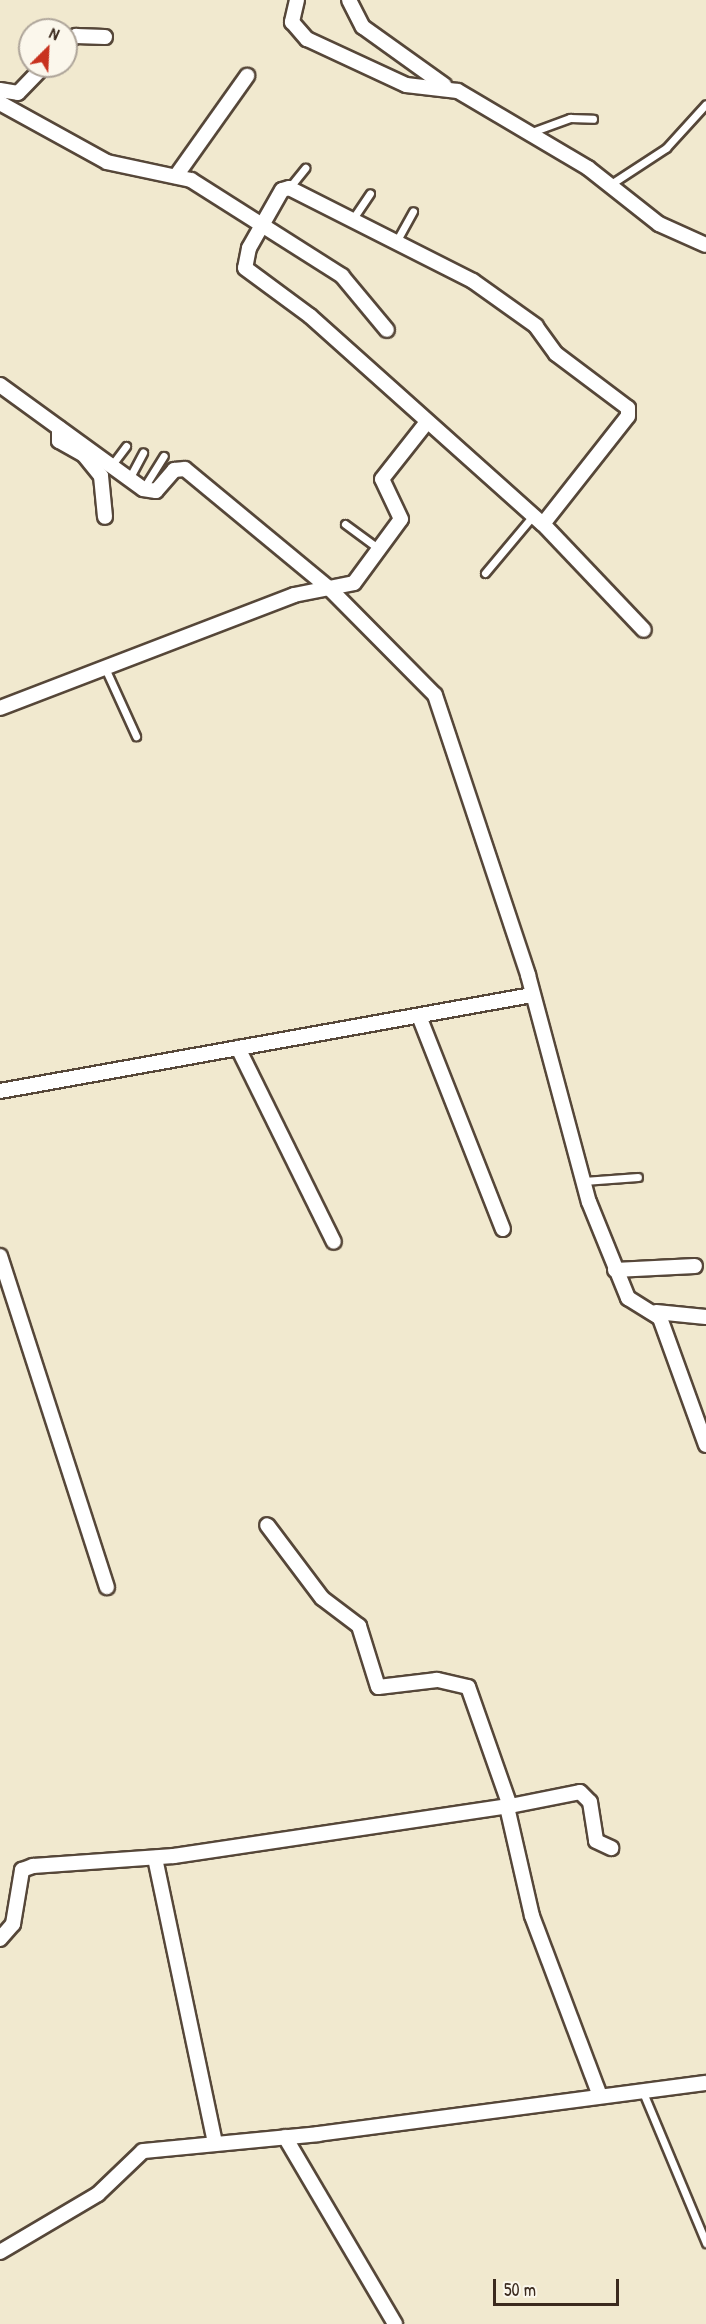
<!DOCTYPE html>
<html>
<head>
<meta charset="utf-8">
<style>
	body { margin:0 }
	#map { position:relative; width:706px; height:2324px; overflow:hidden; background:#f1e9cf; font-family:"Patrick Hand",sans-serif }
	div>[style] { position:absolute }
	.roads { filter:drop-shadow(2px 0 #564739) drop-shadow(-2px 0 #564739) drop-shadow(0 2px #564739) drop-shadow(0 -2px #564739) }
	.lane>* { height:7px; margin:-3.5px; padding:0 3.5px; transform-origin:3.5px; border-radius:3.5px; background:#fff }
	.street>* { height:14px; margin:-7px; padding:0 7px; transform-origin:7px; border-radius:7px; background:#fff }
	span { translate:-50% -50%; white-space:nowrap; text-align:center; line-height:1.15; -webkit-text-stroke:4.5px #fbf7ec; paint-order:stroke }
	.north { position:absolute; left:18px; top:18px; width:60px; height:60px; box-sizing:border-box; background:#fbf7ec; border:2px solid #aea59a; border-radius:50%; rotate:24deg; font-size:16px; font-weight:700; line-height:24px; text-align:center; color:#3b2a1e }
	.north::after { content:''; display:block; margin:auto; width:21px; height:27px; background:#c8321e; clip-path:polygon(50% 0,100% 100%,50% 72%,0 100%) }
	.scale { position:absolute; left:493px; top:2279px; width:126px; height:27px; box-sizing:border-box; border:3px solid #3b2a1e; border-top:0; padding-left:8px; font-size:18px; line-height:21px; white-space:nowrap; color:#3b2a1e; -webkit-text-stroke:4px #fbf7ec; paint-order:stroke }
</style>
</head>
<body>
<div id="map">
	<div class="roads">
		<div class="lane">
			<div style="left:529px;top:133px;width:44px;rotate:-20.1deg"></div>
			<div style="left:570px;top:118px;width:23px;rotate:2deg"></div>
			<div style="left:611px;top:184px;width:66px;rotate:-33.2deg"></div>
			<div style="left:666px;top:148px;width:59px;rotate:-47.7deg"></div>
			<div style="left:289px;top:188px;width:26px;rotate:-51deg"></div>
			<div style="left:352px;top:220px;width:32px;rotate:-56deg"></div>
			<div style="left:396px;top:242px;width:35px;rotate:-61deg"></div>
			<div style="left:111px;top:466px;width:25px;rotate:-53deg"></div>
			<div style="left:129px;top:479px;width:30px;rotate:-62deg"></div>
			<div style="left:143px;top:489px;width:39px;rotate:-58deg"></div>
			<div style="left:345px;top:524px;width:42px;rotate:36.3deg"></div>
			<div style="left:485px;top:573px;width:73px;rotate:-50deg"></div>
			<div style="left:105px;top:668px;width:75px;rotate:65.5deg"></div>
			<div style="left:584px;top:1181px;width:54px;rotate:-4.2deg"></div>
			<div style="left:642px;top:2090px;width:166px;rotate:67.3deg"></div>
		</div>
		<div class="street">
			<div style="left:297px;top:0;width:23px;rotate:103deg"></div>
			<div style="left:292px;top:22px;width:23px;rotate:49deg"></div>
			<div style="left:307px;top:39px;width:109px;rotate:24.9deg"></div>
			<div style="left:406px;top:85px;width:52px;rotate:6.6deg"></div>
			<div style="left:458px;top:91px;width:151px;rotate:30.6deg"></div>
			<div style="left:588px;top:168px;width:90px;rotate:38.3deg"></div>
			<div style="left:659px;top:224px;width:51px;rotate:24.1deg"></div>
			<div style="left:349px;top:0;width:30px;rotate:63deg"></div>
			<div style="left:363px;top:27px;width:100px;rotate:35.6deg"></div>
			<div style="left:66px;top:42px;width:12px;rotate:-31deg"></div>
			<div style="left:76px;top:36px;width:29px;rotate:2deg"></div>
			<div style="left:0;top:90px;width:18px;rotate:9deg"></div>
			<div style="left:18px;top:93px;width:37px;rotate:-46deg"></div>
			<div style="left:0;top:103px;width:122px;rotate:28.9deg"></div>
			<div style="left:107px;top:162px;width:86px;rotate:12.1deg"></div>
			<div style="left:191px;top:180px;width:179px;rotate:32.4deg"></div>
			<div style="left:342px;top:276px;width:70px;rotate:50.2deg"></div>
			<div style="left:176px;top:176px;width:123px;rotate:-54.6deg"></div>
			<div style="left:0;top:385px;width:177px;rotate:36deg"></div>
			<div style="left:143px;top:489px;width:13px;rotate:9deg"></div>
			<div style="left:156px;top:491px;width:28px;rotate:-49deg"></div>
			<div style="left:174px;top:470px;width:11px;rotate:-5deg"></div>
			<div style="left:185px;top:469px;width:188px;rotate:39.6deg"></div>
			<div style="left:330px;top:589px;width:149px;rotate:45.3deg"></div>
			<div style="left:435px;top:695px;width:295px;rotate:71.6deg"></div>
			<div style="left:528px;top:975px;width:235px;rotate:75deg"></div>
			<div style="left:589px;top:1202px;width:104px;rotate:67.9deg"></div>
			<div style="left:628px;top:1298px;width:38px;rotate:32deg"></div>
			<div style="left:660px;top:1318px;width:135px;rotate:70.1deg"></div>
			<div style="left:59px;top:428px;width:13px;rotate:90deg"></div>
			<div style="left:59px;top:441px;width:29px;rotate:29deg"></div>
			<div style="left:84px;top:455px;width:27px;rotate:51deg"></div>
			<div style="left:101px;top:476px;width:41px;rotate:84.4deg"></div>
			<div style="left:543px;top:524px;width:137px;rotate:-51.8deg"></div>
			<div style="left:628px;top:416px;width:8px;rotate:-90deg"></div>
			<div style="left:628px;top:408px;width:90px;rotate:-143.1deg"></div>
			<div style="left:556px;top:354px;width:34px;rotate:-126deg"></div>
			<div style="left:536px;top:326px;width:77px;rotate:-144.5deg"></div>
			<div style="left:473px;top:281px;width:206px;rotate:-153.2deg"></div>
			<div style="left:289px;top:188px;width:7px;rotate:164deg"></div>
			<div style="left:282px;top:190px;width:67px;rotate:119.6deg"></div>
			<div style="left:249px;top:248px;width:20px;rotate:101deg"></div>
			<div style="left:245px;top:268px;width:81px;rotate:36.4deg"></div>
			<div style="left:310px;top:316px;width:312px;rotate:41.8deg"></div>
			<div style="left:543px;top:524px;width:146px;rotate:46.4deg"></div>
			<div style="left:0;top:708px;width:315px;rotate:-21deg"></div>
			<div style="left:294px;top:595px;width:61px;rotate:-11.3deg"></div>
			<div style="left:354px;top:583px;width:79px;rotate:-53.7deg"></div>
			<div style="left:401px;top:519px;width:44px;rotate:-115.4deg"></div>
			<div style="left:382px;top:479px;width:73px;rotate:-51.7deg"></div>
			<div style="left:419px;top:1016px;width:229px;rotate:68.5deg"></div>
			<div style="left:238px;top:1048px;width:216px;rotate:63.7deg"></div>
			<div style="left:0;top:1091px;width:541px;rotate:-10.23deg"></div>
			<div style="left:0;top:1256px;width:348px;rotate:72.1deg"></div>
			<div style="left:615px;top:1270px;width:80px;rotate:-2.9deg"></div>
			<div style="left:656px;top:1312px;width:50px;rotate:5.7deg"></div>
			<div style="left:155px;top:1858px;width:291px;rotate:78.1deg"></div>
			<div style="left:0;top:1939px;width:20px;rotate:-49deg"></div>
			<div style="left:13px;top:1924px;width:55px;rotate:-80.5deg"></div>
			<div style="left:22px;top:1870px;width:12px;rotate:-20deg"></div>
			<div style="left:33px;top:1866px;width:141px;rotate:-4.1deg"></div>
			<div style="left:174px;top:1856px;width:340px;rotate:-8.5deg"></div>
			<div style="left:510px;top:1806px;width:126px;rotate:-109.4deg"></div>
			<div style="left:468px;top:1687px;width:32px;rotate:-167deg"></div>
			<div style="left:437px;top:1680px;width:59px;rotate:173.2deg"></div>
			<div style="left:378px;top:1687px;width:64px;rotate:-107.3deg"></div>
			<div style="left:359px;top:1626px;width:46px;rotate:-142.9deg"></div>
			<div style="left:322px;top:1598px;width:91px;rotate:-127deg"></div>
			<div style="left:600px;top:2096px;width:192px;rotate:-110.7deg"></div>
			<div style="left:532px;top:1916px;width:108px;rotate:-102.9deg"></div>
			<div style="left:508px;top:1811px;width:5px;rotate:-68deg"></div>
			<div style="left:510px;top:1806px;width:71px;rotate:-11.3deg"></div>
			<div style="left:580px;top:1792px;width:14px;rotate:45deg"></div>
			<div style="left:590px;top:1802px;width:39px;rotate:81deg"></div>
			<div style="left:596px;top:1841px;width:17px;rotate:25deg"></div>
			<div style="left:285px;top:2137px;width:217px;rotate:59.5deg"></div>
			<div style="left:0;top:2252px;width:114px;rotate:-30.6deg"></div>
			<div style="left:98px;top:2194px;width:62px;rotate:-43.7deg"></div>
			<div style="left:143px;top:2151px;width:176px;rotate:-5.5deg"></div>
			<div style="left:318px;top:2134px;width:391px;rotate:-7.5deg"></div>
		</div>
	</div>
	<div class="north">N</div>
	<div class="scale">50 m</div>
</div>
</body>
</html>
